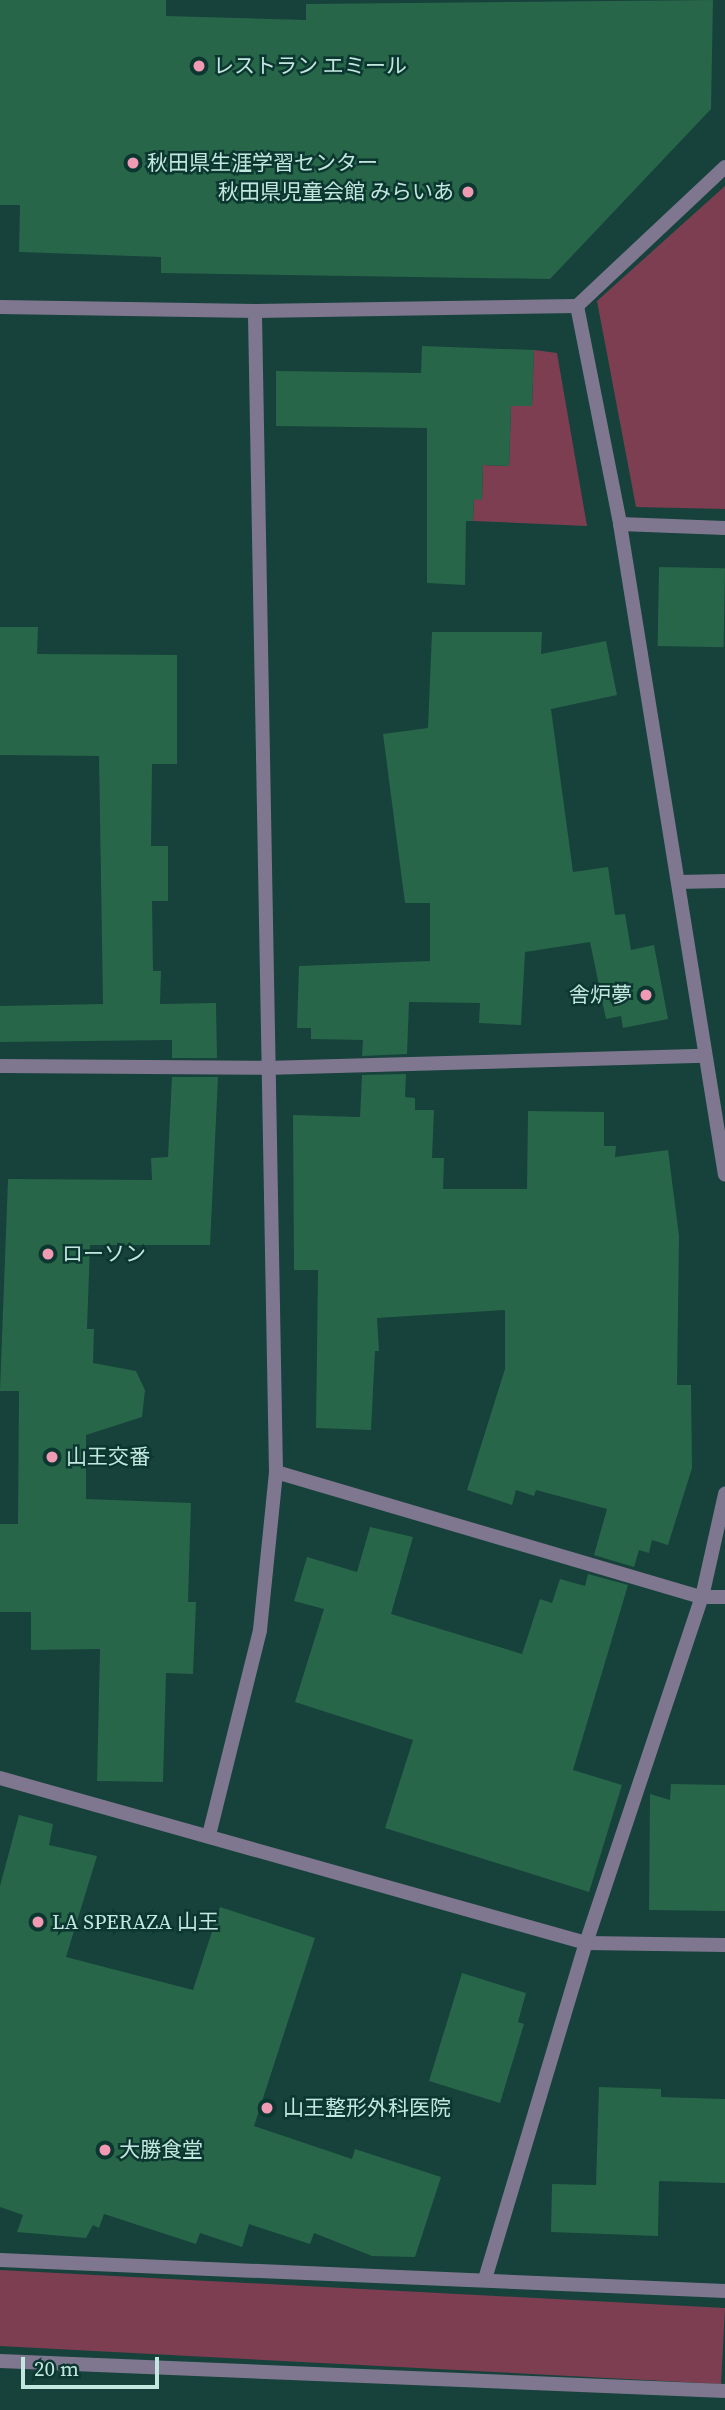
<!DOCTYPE html>
<html>
<head>
<meta charset="utf-8">
<style>
	body { margin:0 }
	#map { position:relative; width:725px; height:2410px; overflow:hidden; background:#17413b; font-family:"Source Serif 4","Noto Sans JP",serif }
	div>[style] { position:absolute }
	.green>* { inset:0; background:#7e3e52; transform-origin:0 0 }
	.building>* { inset:0; background:#276649; transform-origin:0 0 }
	.minor>* { height:14px; margin:-7px; padding:0 7px; transform-origin:7px; border-radius:7px; background:#7f778f }
	.dots>* { width:19px; height:19px; translate:-50% -50%; box-sizing:border-box; border:4px solid #0b3730; border-radius:50% }
	span { translate:-50% -50%; white-space:nowrap; text-align:center; line-height:1.15; -webkit-text-stroke:5px #0b3730; paint-order:stroke }
	.poi-label { font-size:21px; color:#c2e7df }
	.left { translate:0 -50%; text-align:left }
	.right { translate:-100% -50%; text-align:right }
	.scale { position:absolute; left:21px; top:2357px; width:138px; height:32px; box-sizing:border-box; border:4px solid #c2e7df; border-top:0; padding-left:9px; font-size:21px; line-height:24px; white-space:nowrap; color:#c2e7df; -webkit-text-stroke:5px #0b3730; paint-order:stroke }
</style>
</head>
<body>
<div id="map">
	<div class="green">
		<div style="clip-path:polygon(725px 186px,725px 509px,636px 507px,597px 301px)"></div>
		<div style="clip-path:polygon(534px 350px,557px 353px,587px 526px,473px 521px,474px 499px,482px 499px,483px 465px,509px 466px,511px 406px,532px 406px)"></div>
		<div style="left:0;top:2270px;width:726px;height:76px;rotate:3deg"></div>
	</div>
	<div class="building">
		<div style="clip-path:polygon(0 0,166px 0,166px 16px,306px 20px,306px 4px,713px 0,711px 109px,550px 279px,161px 273px,161px 257px,19px 252px,20px 205px,0 205px)"></div>
		<div style="clip-path:polygon(422px 346px,534px 350px,532px 406px,511px 406px,509px 466px,483px 465px,482px 500px,474px 499px,473px 521px,466px 521px,465px 585px,427px 583px,427px 428px,276px 426px,276px 371px,421px 373px)"></div>
		<div style="left:659px;top:567px;width:66px;height:79px;rotate:1deg"></div>
		<div style="clip-path:polygon(0 627px,38px 627px,37px 654px,177px 655px,177px 764px,152px 764px,151px 846px,168px 846px,168px 901px,152px 901px,153px 971px,161px 971px,160px 1004px,216px 1003px,217px 1058px,172px 1058px,172px 1040px,0 1042px,0 1006px,103px 1004px,99px 756px,0 755px)"></div>
		<div style="clip-path:polygon(432px 632px,542px 632px,541px 654px,606px 641px,617px 695px,551px 709px,573px 872px,608px 867px,615px 915px,625px 914px,631px 950px,654px 945px,668px 1019px,623px 1028px,621px 1016px,606px 1019px,590px 942px,525px 952px,521px 1025px,479px 1023px,480px 1003px,409px 1002px,407px 1054px,362px 1056px,363px 1040px,311px 1039px,311px 1028px,297px 1028px,299px 966px,430px 961px,430px 903px,405px 903px,383px 734px,428px 728px)"></div>
		<div style="clip-path:polygon(406px 1074px,405px 1097px,415px 1098px,415px 1110px,434px 1110px,432px 1158px,444px 1158px,443px 1189px,527px 1189px,528px 1111px,604px 1112px,604px 1146px,616px 1146px,615px 1157px,668px 1150px,679px 1236px,677px 1385px,691px 1385px,692px 1468px,668px 1545px,652px 1540px,649px 1553px,639px 1550px,634px 1567px,594px 1555px,607px 1509px,536px 1490px,534px 1496px,516px 1490px,512px 1505px,467px 1490px,505px 1369px,505px 1310px,377px 1318px,379px 1351px,375px 1351px,371px 1430px,316px 1428px,318px 1270px,294px 1270px,293px 1115px,360px 1117px,362px 1075px)"></div>
		<div style="clip-path:polygon(172px 1077px,218px 1077px,210px 1245px,90px 1245px,87px 1329px,94px 1329px,93px 1363px,136px 1371px,145px 1390px,142px 1417px,86px 1435px,86px 1499px,191px 1503px,188px 1602px,196px 1602px,193px 1674px,166px 1673px,163px 1782px,97px 1781px,100px 1649px,31px 1650px,31px 1612px,0 1612px,0 1524px,18px 1524px,19px 1391px,0 1391px,8px 1179px,152px 1180px,151px 1158px,168px 1157px)"></div>
		<div style="clip-path:polygon(370px 1527px,413px 1537px,391px 1614px,522px 1654px,540px 1599px,552px 1603px,560px 1579px,585px 1586px,588px 1574px,628px 1585px,573px 1770px,622px 1785px,589px 1892px,385px 1828px,413px 1740px,295px 1702px,324px 1609px,294px 1601px,307px 1557px,357px 1572px)"></div>
		<div style="clip-path:polygon(671px 1784px,725px 1785px,725px 1911px,649px 1910px,650px 1794px,670px 1800px)"></div>
		<div style="clip-path:polygon(19px 1815px,53px 1824px,49px 1845px,97px 1856px,66px 1957px,193px 1990px,220px 1907px,315px 1938px,254px 2126px,352px 2159px,355px 2149px,441px 2177px,415px 2257px,372px 2256px,314px 2233px,310px 2244px,249px 2224px,242px 2247px,200px 2233px,196px 2244px,104px 2214px,99px 2228px,93px 2225px,86px 2238px,17px 2232px,23px 2215px,0 2207px,0 1886px)"></div>
		<div style="clip-path:polygon(462px 1973px,526px 1993px,518px 2022px,524px 2024px,500px 2103px,429px 2081px)"></div>
		<div style="clip-path:polygon(599px 2087px,661px 2089px,661px 2097px,725px 2099px,725px 2183px,659px 2181px,658px 2236px,551px 2232px,552px 2184px,596px 2185px)"></div>
	</div>
	<div class="minor">
		<div style="left:577px;top:306px;width:222px;rotate:78.8deg"></div>
		<div style="left:620px;top:524px;width:659px;rotate:80.84deg"></div>
		<div style="left:0;top:307px;width:255px;rotate:0.9deg"></div>
		<div style="left:255px;top:311px;width:322px;rotate:-0.9deg"></div>
		<div style="left:577px;top:306px;width:203px;rotate:-43.2deg"></div>
		<div style="left:620px;top:524px;width:105px;rotate:2.2deg"></div>
		<div style="left:678px;top:882px;width:47px;rotate:-1.2deg"></div>
		<div style="left:0;top:1066px;width:265px;rotate:0.4deg"></div>
		<div style="left:265px;top:1068px;width:439px;rotate:-1.6deg"></div>
		<div style="left:276px;top:1472px;width:444px;rotate:16.4deg"></div>
		<div style="left:702px;top:1597px;width:23px"></div>
		<div style="left:0;top:1778px;width:609px;rotate:15.73deg"></div>
		<div style="left:586px;top:1943px;width:139px;rotate:0.8deg"></div>
		<div style="left:209px;top:1835px;width:211px;rotate:-76deg"></div>
		<div style="left:260px;top:1630px;width:159px;rotate:-84.2deg"></div>
		<div style="left:276px;top:1472px;width:1161px;rotate:-91.04deg"></div>
		<div style="left:0;top:2260px;width:726px;rotate:2.45deg"></div>
		<div style="left:485px;top:2279px;width:351px;rotate:-73.3deg"></div>
		<div style="left:586px;top:1943px;width:365px;rotate:-71.5deg"></div>
		<div style="left:702px;top:1597px;width:106px;rotate:-77.4deg"></div>
		<div style="left:0;top:2361px;width:726px;rotate:2.37deg"></div>
	</div>
	<div class="dots">
		<div style="left:199px;top:66px;background:#f19ab3"></div>
		<div style="left:133px;top:163px;background:#f19ab3"></div>
		<div style="left:468px;top:192px;background:#f19ab3"></div>
		<div style="left:646px;top:995px;background:#f19ab3"></div>
		<div style="left:48px;top:1254px;background:#f19ab3"></div>
		<div style="left:52px;top:1457px;background:#f19ab3"></div>
		<div style="left:38px;top:1922px;background:#f19ab3"></div>
		<div style="left:267px;top:2108px;background:#f19ab3"></div>
		<div style="left:105px;top:2150px;background:#f19ab3"></div>
	</div>
	<div class="poi-label">
		<span class="left" style="left:213px;top:66px">レストラン エミール</span>
		<span class="left" style="left:147px;top:163px">秋田県生涯学習センター</span>
		<span class="right" style="left:454px;top:192px">秋田県児童会館 みらいあ</span>
		<span class="right" style="left:632px;top:995px">舎炉夢</span>
		<span class="left" style="left:62px;top:1254px">ローソン</span>
		<span class="left" style="left:66px;top:1457px">山王交番</span>
		<span class="left" style="left:52px;top:1922px">LA SPERAZA 山王</span>
		<span class="left" style="left:283px;top:2108px">山王整形外科医院</span>
		<span class="left" style="left:119px;top:2150px">大勝食堂</span>
	</div>
	<div class="scale">20 m</div>
</div>
</body>
</html>
